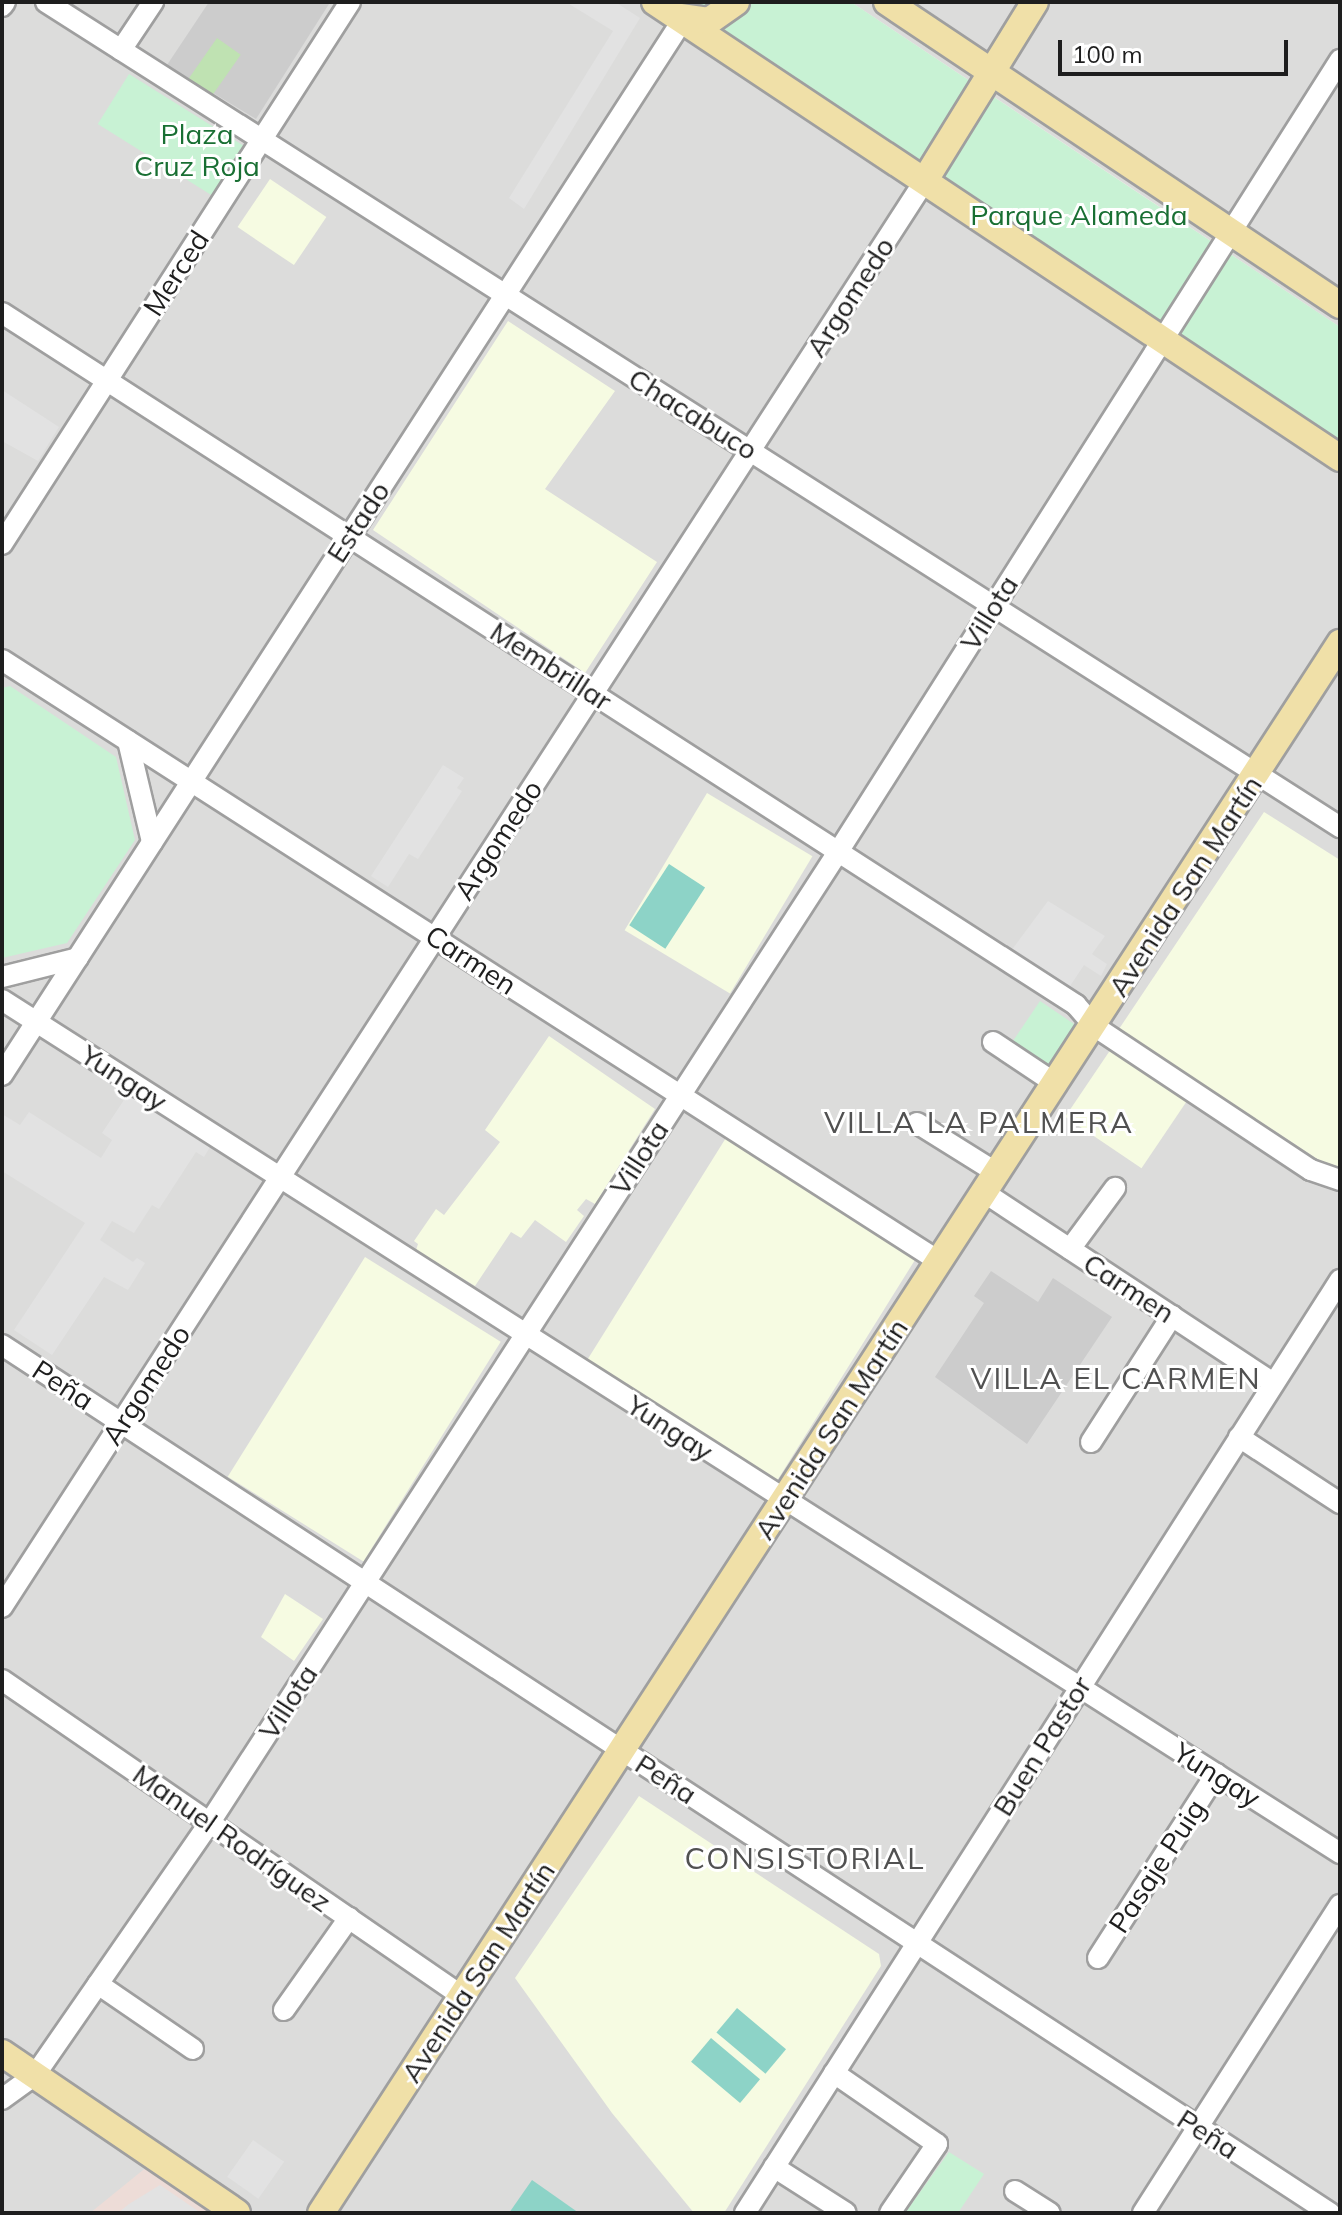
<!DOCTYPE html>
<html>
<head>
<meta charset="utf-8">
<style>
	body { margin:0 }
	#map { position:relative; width:1342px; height:2215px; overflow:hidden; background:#eeede6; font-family:Mulish,sans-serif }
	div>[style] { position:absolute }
	.residential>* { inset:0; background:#dcdcdb }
	.commercial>* { inset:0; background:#eddcd7 }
	.education>* { inset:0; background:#f6fbe2; transform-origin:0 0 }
	.religious>* { inset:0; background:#ccc }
	.grass>* { inset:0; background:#bfe2b2; transform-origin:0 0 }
	.park>* { inset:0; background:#c8f2d4; transform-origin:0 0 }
	.pitch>* { inset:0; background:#8dd3c7; transform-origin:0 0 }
	.parking>* { inset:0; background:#e2e2e2; transform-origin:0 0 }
	.roads { filter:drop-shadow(2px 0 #9f9f9f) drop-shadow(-2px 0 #9f9f9f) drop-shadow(0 2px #9f9f9f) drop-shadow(0 -2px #9f9f9f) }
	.minor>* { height:20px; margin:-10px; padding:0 10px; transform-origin:10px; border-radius:10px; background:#fff }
	.major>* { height:26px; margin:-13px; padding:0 13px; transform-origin:13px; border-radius:13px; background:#f0e0a8 }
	span { translate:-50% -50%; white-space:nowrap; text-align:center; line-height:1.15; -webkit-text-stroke:6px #fff; paint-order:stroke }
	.park-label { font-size:28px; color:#196f33 }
	.street-label { font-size:28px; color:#1e1e1e }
	.neighbourhood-label { font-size:30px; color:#515151; letter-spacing:2px }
	.frame { position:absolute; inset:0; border:4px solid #1e1e1e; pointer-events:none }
	.scale { position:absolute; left:1058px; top:40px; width:230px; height:36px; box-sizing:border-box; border:4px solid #1e1e1e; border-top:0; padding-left:10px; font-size:24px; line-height:28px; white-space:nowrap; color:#1e1e1e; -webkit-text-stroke:6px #fff; paint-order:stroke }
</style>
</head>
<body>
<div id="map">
	<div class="residential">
		<div style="clip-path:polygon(2px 2px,680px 2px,1340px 444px,1340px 2213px,2px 2213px)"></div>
		<div style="clip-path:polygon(851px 2px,1340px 2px,1340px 327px,1130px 187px)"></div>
	</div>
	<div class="commercial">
		<div style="clip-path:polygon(148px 2166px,218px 2213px,90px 2213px)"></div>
	</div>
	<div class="education">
		<div style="left:270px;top:179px;width:68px;height:58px;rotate:34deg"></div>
		<div style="clip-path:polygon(508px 321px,615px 391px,545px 489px,657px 562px,585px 673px,373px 530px)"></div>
		<div style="left:707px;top:793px;width:123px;height:160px;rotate:31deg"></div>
		<div style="clip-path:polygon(1264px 812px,1340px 860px,1340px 1174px,1119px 1029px)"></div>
		<div style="clip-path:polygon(549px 1036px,655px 1109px,595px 1204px,586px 1199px,577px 1210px,584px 1216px,566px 1242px,535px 1220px,521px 1238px,511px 1232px,475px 1286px,416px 1250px,418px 1244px,414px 1241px,436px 1209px,444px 1215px,500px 1142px,485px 1130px)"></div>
		<div style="left:1115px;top:1043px;width:92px;height:89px;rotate:34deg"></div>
		<div style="left:729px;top:1133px;width:225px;height:275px;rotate:32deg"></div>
		<div style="left:365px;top:1257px;width:160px;height:259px;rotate:32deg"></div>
		<div style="clip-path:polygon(285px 1594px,323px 1619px,294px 1661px,261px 1637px)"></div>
		<div style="clip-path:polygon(639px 1796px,879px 1954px,881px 1966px,724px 2213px,694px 2213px,612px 2113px,515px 1978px)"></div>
	</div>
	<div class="religious">
		<div style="clip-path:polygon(209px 2px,329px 4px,256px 119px,167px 65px)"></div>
		<div style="clip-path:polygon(991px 1271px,1038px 1302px,1053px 1278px,1112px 1317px,1027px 1444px,935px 1377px,984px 1303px,974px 1296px)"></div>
	</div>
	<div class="grass">
		<div style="left:217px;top:38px;width:29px;height:67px;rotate:35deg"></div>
	</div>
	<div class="park">
		<div style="clip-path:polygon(680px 2px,851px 2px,1340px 327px,1340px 444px,1047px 255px,927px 167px)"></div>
		<div style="left:129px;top:74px;width:139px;height:59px;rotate:32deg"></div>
		<div style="clip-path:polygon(10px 686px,116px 757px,135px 840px,67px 943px,2px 958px,2px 688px)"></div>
		<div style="left:1040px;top:1001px;width:45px;height:56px;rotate:34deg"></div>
		<div style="clip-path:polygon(949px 2152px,984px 2174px,958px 2213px,905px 2213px)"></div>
	</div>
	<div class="pitch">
		<div style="left:669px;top:864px;width:43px;height:73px;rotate:33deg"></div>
		<div style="left:737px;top:2008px;width:64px;height:32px;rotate:40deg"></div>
		<div style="left:711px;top:2038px;width:64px;height:31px;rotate:40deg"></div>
		<div style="clip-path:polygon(532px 2180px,579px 2213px,509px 2213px)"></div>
	</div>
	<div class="parking">
		<div style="clip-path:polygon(566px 2px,615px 2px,640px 18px,524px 209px,509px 198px,613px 31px)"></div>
		<div style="clip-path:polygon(2px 390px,59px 427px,38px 461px,2px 441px)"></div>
		<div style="clip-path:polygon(443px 765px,464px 778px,457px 788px,462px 791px,418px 859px,409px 854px,388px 887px,371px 876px)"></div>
		<div style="clip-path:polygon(1048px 901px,1105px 936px,1092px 954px,1107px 964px,1101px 976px,1084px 965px,1066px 992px,1008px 955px)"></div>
		<div style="clip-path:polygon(128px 1094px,210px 1147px,204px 1157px,196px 1152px,159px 1209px,152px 1205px,134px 1233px,112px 1221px,100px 1240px,133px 1262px,137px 1258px,145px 1263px,128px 1290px,104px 1277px,52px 1355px,14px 1330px,85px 1223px,2px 1171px,2px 1114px,20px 1125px,29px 1112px,101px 1158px,112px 1140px,102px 1133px)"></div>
		<div style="left:253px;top:2140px;width:38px;height:45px;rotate:35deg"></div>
		<div style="clip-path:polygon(160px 2185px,201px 2213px,118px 2213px,129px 2204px)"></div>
	</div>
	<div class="roads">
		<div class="minor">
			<div style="left:46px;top:2px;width:1535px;rotate:32.52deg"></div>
			<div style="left:2px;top:6px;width:5px;rotate:-53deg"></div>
			<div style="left:121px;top:50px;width:58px;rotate:-56.3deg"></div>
			<div style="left:2px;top:313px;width:1278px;rotate:32.79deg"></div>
			<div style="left:1076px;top:1005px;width:28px;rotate:49deg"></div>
			<div style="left:1094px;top:1026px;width:260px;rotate:33.6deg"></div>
			<div style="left:1311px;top:1170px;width:31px;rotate:19deg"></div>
			<div style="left:2px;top:544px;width:644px;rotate:-57.3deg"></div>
			<div style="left:2px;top:660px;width:1115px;rotate:32.69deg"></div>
			<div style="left:128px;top:741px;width:104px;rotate:76.6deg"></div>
			<div style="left:2px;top:977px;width:78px;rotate:-14deg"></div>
			<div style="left:2px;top:1000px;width:1587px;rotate:32.52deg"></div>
			<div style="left:993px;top:1042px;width:76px;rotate:33.7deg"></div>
			<div style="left:2px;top:1075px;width:1254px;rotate:-57.17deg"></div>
			<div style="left:917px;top:1123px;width:94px;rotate:32deg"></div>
			<div style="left:985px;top:1193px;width:345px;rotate:33.4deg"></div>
			<div style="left:1070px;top:1249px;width:76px;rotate:-53.6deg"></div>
			<div style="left:2px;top:1345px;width:1587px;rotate:33.17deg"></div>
			<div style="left:1239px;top:1437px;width:121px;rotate:33.2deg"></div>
			<div style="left:1091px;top:1442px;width:150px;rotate:-57.3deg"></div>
			<div style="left:2px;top:1607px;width:1699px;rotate:-57.1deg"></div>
			<div style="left:2px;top:1680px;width:558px;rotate:34.49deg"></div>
			<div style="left:1098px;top:1958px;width:219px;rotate:-57.3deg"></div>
			<div style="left:98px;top:1984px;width:115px;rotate:34.4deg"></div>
			<div style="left:284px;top:2010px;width:113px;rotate:-54.8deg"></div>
			<div style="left:834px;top:2073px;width:125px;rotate:34.6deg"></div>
			<div style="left:937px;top:2144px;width:83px;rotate:124.3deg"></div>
			<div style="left:2px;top:2099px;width:41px;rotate:-36deg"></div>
			<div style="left:35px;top:2075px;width:308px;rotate:-55.3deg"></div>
			<div style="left:210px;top:1822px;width:1156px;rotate:-57.08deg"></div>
			<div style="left:838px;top:852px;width:938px;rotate:-57.63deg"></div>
			<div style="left:774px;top:2167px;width:85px;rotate:32.6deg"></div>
			<div style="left:1015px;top:2191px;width:41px;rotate:32.2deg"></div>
			<div style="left:745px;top:2213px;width:1107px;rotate:-57.47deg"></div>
			<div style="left:1143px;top:2213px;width:366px;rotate:-57.4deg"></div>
		</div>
		<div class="major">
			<div style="left:655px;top:2px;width:823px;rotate:33.65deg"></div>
			<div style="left:887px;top:2px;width:545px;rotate:33.78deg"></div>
			<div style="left:682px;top:17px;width:27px;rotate:8deg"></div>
			<div style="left:709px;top:21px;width:33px;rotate:-35deg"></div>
			<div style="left:925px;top:180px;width:209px;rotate:-58.3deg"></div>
			<div style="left:2px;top:2053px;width:284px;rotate:34.2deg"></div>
			<div style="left:321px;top:2213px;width:1872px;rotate:-57.01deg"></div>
		</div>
	</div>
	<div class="park-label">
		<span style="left:197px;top:150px">Plaza<br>Cruz Roja</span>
		<span style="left:1079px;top:215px">Parque Alameda</span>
	</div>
	<div class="street-label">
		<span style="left:176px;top:273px;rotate:-57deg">Merced</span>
		<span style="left:850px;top:297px;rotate:-57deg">Argomedo</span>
		<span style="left:693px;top:414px;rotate:32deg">Chacabuco</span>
		<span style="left:358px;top:522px;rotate:-57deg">Estado</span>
		<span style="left:989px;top:613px;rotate:-58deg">Villota</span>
		<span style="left:551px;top:666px;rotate:33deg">Membrillar</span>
		<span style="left:498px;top:840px;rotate:-57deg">Argomedo</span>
		<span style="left:1185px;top:886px;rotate:-57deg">Avenida San Martín</span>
		<span style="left:471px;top:960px;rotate:33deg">Carmen</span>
		<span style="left:124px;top:1078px;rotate:33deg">Yungay</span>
		<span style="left:639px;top:1158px;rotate:-57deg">Villota</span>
		<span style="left:1129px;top:1288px;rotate:33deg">Carmen</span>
		<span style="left:63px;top:1385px;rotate:33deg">Peña</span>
		<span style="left:146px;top:1385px;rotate:-57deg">Argomedo</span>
		<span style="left:670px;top:1428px;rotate:33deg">Yungay</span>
		<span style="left:831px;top:1429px;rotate:-57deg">Avenida San Martín</span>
		<span style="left:288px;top:1702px;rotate:-57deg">Villota</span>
		<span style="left:1042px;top:1746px;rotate:-58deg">Buen Pastor</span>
		<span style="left:1217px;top:1775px;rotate:32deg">Yungay</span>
		<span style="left:666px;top:1779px;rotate:33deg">Peña</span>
		<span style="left:232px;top:1838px;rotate:35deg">Manuel Rodríguez</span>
		<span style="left:1157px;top:1866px;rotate:-57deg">Pasaje Puig</span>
		<span style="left:478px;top:1972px;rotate:-57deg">Avenida San Martín</span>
		<span style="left:1208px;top:2134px;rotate:33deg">Peña</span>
	</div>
	<div class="neighbourhood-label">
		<span style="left:979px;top:1122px">VILLA LA PALMERA</span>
		<span style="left:1116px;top:1378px">VILLA EL CARMEN</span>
		<span style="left:805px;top:1858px">CONSISTORIAL</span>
	</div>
	<div class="frame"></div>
	<div class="scale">100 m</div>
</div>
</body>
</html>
